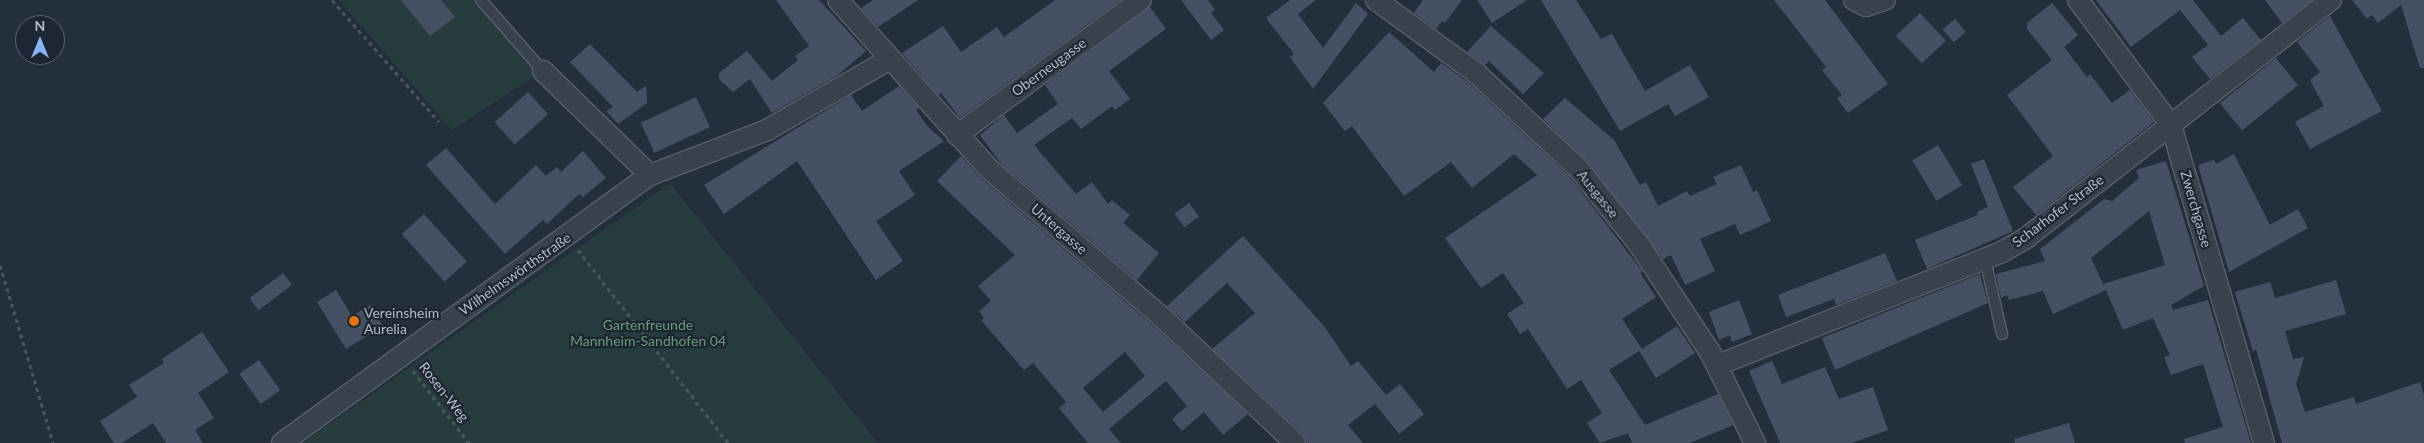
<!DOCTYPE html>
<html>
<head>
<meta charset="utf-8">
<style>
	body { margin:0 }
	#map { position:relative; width:2424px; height:443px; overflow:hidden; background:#242f3e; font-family:Lato,sans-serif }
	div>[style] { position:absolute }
	.green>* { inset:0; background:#263c3f }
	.building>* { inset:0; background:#455162; transform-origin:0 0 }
	.path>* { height:3px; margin-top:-1.5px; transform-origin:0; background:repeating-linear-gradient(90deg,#44595c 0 4px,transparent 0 8px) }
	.roads { filter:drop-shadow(1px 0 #565f6c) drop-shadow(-1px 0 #565f6c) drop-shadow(0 1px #565f6c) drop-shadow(0 -1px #565f6c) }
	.service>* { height:10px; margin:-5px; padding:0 5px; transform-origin:5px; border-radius:5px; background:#38414e }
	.minor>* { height:20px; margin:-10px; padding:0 10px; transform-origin:10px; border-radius:10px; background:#38414e }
	.dots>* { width:14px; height:14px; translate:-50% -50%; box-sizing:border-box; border:2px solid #1d2633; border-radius:50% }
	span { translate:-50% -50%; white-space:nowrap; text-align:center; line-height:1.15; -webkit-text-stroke:4.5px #1d2633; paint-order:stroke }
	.street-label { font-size:14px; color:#b4bcc9 }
	.poi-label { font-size:14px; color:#b4bcc9 }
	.left { translate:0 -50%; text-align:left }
	.park-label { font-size:14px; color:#6b9a76 }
	.north { position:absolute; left:15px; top:15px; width:50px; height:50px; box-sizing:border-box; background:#1d2633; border:1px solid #59626f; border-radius:50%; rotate:0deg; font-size:14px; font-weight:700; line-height:20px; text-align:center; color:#b4bcc9 }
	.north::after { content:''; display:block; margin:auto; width:18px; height:22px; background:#8ab4f8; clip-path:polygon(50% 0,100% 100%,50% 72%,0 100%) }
</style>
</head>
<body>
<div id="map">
	<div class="green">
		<div style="clip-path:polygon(339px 0,487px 0,546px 69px,452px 130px)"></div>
		<div style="clip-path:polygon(670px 183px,878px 443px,303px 443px,424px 357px)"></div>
	</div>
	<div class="building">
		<div style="clip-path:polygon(401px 0,441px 0,455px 17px,430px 36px)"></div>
		<div style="clip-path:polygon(776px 0,819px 0,866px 51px,838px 75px,772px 113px,750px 79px,733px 92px,719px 79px,719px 73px,747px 51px,772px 81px,798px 60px,795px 56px,809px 46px)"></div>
		<div style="clip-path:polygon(873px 0,918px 0,878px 27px,861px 8px)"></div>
		<div style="clip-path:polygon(1055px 0,1121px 0,960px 118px,941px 93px,938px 95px,902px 53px,943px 26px,961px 52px,997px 27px,1004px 37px)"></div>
		<div style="clip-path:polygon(1181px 0,1208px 0,1215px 10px,1211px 13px,1224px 30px,1211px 40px)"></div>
		<div style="clip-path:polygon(1290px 0,1316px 0,1298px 14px,1323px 48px,1356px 3px,1368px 14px,1313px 89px,1290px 57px,1294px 54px,1266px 18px)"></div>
		<div style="clip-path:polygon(1423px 0,1462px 0,1445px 23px,1442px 21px,1436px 29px,1414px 13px)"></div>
		<div style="clip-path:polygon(1477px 0,1527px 0,1492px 23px)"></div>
		<div style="clip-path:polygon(1541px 0,1576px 0,1601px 39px,1612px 34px,1645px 91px,1690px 65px,1709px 97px,1675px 116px,1668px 104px,1620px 131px)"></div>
		<div style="clip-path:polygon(1774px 0,1825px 0,1888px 84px,1848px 113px,1837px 98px,1842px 95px,1822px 70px,1826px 67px)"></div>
		<div style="clip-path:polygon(2096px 0,2193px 0,2221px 36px,2243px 18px,2261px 40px,2210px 79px,2192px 57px,2208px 45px,2180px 10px,2131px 47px)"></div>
		<div style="clip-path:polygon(2265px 0,2312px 0,2282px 23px)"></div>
		<div style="clip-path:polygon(2352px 0,2424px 0,2424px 68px,2420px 68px,2401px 5px,2378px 23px,2372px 15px,2367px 19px)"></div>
		<div style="clip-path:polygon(2052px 3px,2078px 35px,2064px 47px,2087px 77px,2090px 74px,2112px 103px,2130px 90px,2154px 122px,2036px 215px,2013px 187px,2053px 156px,2007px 95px,2052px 60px,2027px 29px,2027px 23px)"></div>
		<div style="clip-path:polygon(1150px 7px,1166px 29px,1109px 71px,1130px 99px,1115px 110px,1112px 106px,1081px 129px,1072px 118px,1034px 145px,1076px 194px,1092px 182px,1108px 204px,1112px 200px,1130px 215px,1123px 223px,1159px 253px,1137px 280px,1001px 164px,980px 135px,1004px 115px,1017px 133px,1058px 104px,1045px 85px)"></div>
		<div style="left:1920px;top:13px;width:38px;height:33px;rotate:47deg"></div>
		<div style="clip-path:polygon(2330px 16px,2382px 111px,2310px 149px,2295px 122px,2324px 106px,2310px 80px,2320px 72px,2297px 42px)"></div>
		<div style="left:1955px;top:19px;width:17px;height:16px;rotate:50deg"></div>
		<div style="clip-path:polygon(1491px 26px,1544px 73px,1523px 94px,1489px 61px,1485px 65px,1467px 52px)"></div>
		<div style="clip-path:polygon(1389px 32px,1434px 72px,1441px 63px,1468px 82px,1569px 176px,1643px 272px,1640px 273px,1656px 297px,1622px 319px,1642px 349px,1677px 326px,1695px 353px,1656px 378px,1639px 351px,1609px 370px,1645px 425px,1718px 394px,1733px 425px,1690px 443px,1632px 443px,1628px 433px,1600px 443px,1587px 423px,1602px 413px,1581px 380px,1567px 389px,1528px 329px,1520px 334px,1507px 314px,1524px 303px,1503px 273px,1481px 288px,1445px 238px,1537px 175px,1514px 154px,1472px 188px,1451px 162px,1404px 196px,1352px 126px,1345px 131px,1323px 103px)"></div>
		<div style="clip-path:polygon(590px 44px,637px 92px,646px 86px,647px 103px,618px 124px,606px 111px,613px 107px,570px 62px)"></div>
		<div style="left:2276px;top:58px;width:35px;height:72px;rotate:51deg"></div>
		<div style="clip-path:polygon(899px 86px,919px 108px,916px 110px,928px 127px,944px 141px,899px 171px,915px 195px,876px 221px,903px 261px,876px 280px,797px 161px,724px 214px,704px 185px,851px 95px,862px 111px)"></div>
		<div style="left:528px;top:92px;width:30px;height:45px;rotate:48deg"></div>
		<div style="left:696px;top:97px;width:33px;height:61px;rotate:65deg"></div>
		<div style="clip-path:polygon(1565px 98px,1614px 140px,1640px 185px,1646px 182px,1658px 206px,1687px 191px,1690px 196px,1717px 184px,1713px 177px,1741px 165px,1753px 192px,1757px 190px,1771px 221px,1740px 235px,1735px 224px,1700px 239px,1715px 271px,1685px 285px,1671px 255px,1663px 259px,1587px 161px,1543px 119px)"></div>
		<div style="left:1938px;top:145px;width:47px;height:30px;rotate:59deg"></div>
		<div style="clip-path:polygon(446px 148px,495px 204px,536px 165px,546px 176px,557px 167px,561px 172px,583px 151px,606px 178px,583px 197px,579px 194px,547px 224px,543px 220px,505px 254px,426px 165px)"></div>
		<div style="clip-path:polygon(2234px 154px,2270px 225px,2298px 209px,2308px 228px,2229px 272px,2198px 165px,2214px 160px,2216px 164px)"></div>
		<div style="clip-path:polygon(evenodd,961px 156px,981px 178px,1156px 328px,1248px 414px,1223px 435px,1204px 412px,1182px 431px,1172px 419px,1187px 406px,1166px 381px,1109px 429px,1121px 443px,1088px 443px,1059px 408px,1066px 402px,1033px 363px,1024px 370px,981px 320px,984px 318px,979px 311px,991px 301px,978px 286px,1015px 255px,937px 181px,961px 156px,1125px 352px,1145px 376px,1103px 412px,1083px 388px,1125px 352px)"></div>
		<div style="clip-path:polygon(1984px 159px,2013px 231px,1927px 269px,1915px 240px,1978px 215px,1977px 212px,1988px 207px,1971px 164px)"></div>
		<div style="clip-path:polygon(evenodd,2166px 161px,2204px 286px,2171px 305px,2173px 310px,2208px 300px,2251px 443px,2185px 443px,2184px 439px,2223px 427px,2203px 364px,2171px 375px,2164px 357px,2170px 355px,2153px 318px,2123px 330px,2106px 290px,2053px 314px,2043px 291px,2009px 300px,2007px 295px,2001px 298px,1996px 274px,2045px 261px,2040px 249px,2104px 199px,2112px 201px,2139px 178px,2136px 170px,2166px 161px,2149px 211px,2165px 265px,2103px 284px,2106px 290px,2091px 258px,2149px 211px)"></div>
		<div style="left:1189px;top:203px;width:17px;height:18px;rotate:54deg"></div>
		<div style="left:424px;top:214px;width:64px;height:30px;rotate:48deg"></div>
		<div style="clip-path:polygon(1243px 236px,1324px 326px,1351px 366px,1358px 361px,1386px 395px,1400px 384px,1424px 414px,1399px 434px,1375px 404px,1348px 425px,1363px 443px,1307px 443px,1303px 434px,1212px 349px,1255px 313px,1227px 283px,1185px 322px,1167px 306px)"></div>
		<div style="clip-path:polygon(1885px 253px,1897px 281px,1836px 305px,1834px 299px,1786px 317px,1778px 295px)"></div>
		<div style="left:283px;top:273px;width:15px;height:42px;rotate:53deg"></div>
		<div style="clip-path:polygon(1980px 274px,1988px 303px,1835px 370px,1822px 338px)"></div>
		<div style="clip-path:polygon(2336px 280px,2346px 314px,2285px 331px,2293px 359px,2304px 357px,2296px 384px,2305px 412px,2354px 397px,2356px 404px,2420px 382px,2424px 395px,2424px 443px,2282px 443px,2256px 349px,2253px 351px,2235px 292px,2270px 282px,2275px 298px)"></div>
		<div style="clip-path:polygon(336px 290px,352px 316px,370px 305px,383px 326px,346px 349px,317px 302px)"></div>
		<div style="clip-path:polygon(1739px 300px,1752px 334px,1732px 342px,1730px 335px,1719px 340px,1709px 312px)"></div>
		<div style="clip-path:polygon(202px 332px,229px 372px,198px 393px,214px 418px,195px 430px,203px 443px,166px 443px,153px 423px,122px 443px,114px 443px,100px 421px,137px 397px,129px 385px,164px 363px,162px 359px)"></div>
		<div style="left:259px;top:360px;width:37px;height:24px;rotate:55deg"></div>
		<div style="clip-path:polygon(1772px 361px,1782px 384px,1825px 367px,1839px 399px,1873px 387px,1888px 430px,1852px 443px,1780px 443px,1749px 371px)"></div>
		<div style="clip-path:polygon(2069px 423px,2075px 443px,2015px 443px,2014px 439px)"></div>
	</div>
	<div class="path">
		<div style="left:332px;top:0;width:162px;rotate:48.7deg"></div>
		<div style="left:578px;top:250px;width:244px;rotate:52.1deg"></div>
		<div style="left:0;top:265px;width:186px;rotate:73.4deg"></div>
		<div style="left:413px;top:371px;width:91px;rotate:52.1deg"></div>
	</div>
	<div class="roads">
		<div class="service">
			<div style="left:481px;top:0;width:94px;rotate:48.9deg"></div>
			<div style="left:1985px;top:259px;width:77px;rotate:77.2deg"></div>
		</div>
		<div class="minor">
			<div style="left:838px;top:0;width:227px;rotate:48.2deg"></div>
			<div style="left:989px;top:169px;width:230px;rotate:40.6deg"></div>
			<div style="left:1164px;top:319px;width:180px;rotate:43.4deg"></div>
			<div style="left:1376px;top:0;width:124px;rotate:36.1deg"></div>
			<div style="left:1476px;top:73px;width:139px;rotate:43deg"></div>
			<div style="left:1578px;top:168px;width:100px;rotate:51.5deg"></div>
			<div style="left:1640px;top:246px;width:127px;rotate:56.6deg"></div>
			<div style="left:1710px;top:352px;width:102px;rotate:63.7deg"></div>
			<div style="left:1854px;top:0;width:13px;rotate:27deg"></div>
			<div style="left:1866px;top:6px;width:20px;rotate:-18deg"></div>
			<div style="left:2078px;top:0;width:156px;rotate:53.4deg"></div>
			<div style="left:2171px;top:125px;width:331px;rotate:73.7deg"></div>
			<div style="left:543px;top:71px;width:149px;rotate:44.2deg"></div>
			<div style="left:957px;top:135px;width:228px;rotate:-36.3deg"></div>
			<div style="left:1718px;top:365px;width:306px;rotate:-21.7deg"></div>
			<div style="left:2002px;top:252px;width:28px;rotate:-30deg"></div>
			<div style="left:2026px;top:238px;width:387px;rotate:-38deg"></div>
			<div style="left:282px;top:443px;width:455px;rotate:-36.1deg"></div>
			<div style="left:650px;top:175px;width:125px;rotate:-21deg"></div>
			<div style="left:767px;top:130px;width:142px;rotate:-30deg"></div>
		</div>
	</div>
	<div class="dots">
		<div style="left:354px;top:321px;background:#e8710a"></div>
	</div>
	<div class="street-label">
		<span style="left:1049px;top:67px;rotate:-36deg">Oberneugasse</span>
		<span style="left:1598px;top:194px;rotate:51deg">Ausgasse</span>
		<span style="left:2196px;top:209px;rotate:74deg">Zwerchgasse</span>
		<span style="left:2058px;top:211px;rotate:-37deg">Scharhofer Straße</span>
		<span style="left:1059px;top:229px;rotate:41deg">Untergasse</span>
		<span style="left:515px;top:274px;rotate:-35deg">Wilhelmswörthstraße</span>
		<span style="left:444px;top:392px;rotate:52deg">Rosen-Weg</span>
	</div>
	<div class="poi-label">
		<span class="left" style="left:364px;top:321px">Vereinsheim<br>Aurelia</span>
	</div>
	<div class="park-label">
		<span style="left:648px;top:333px">Gartenfreunde<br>Mannheim-Sandhofen 04</span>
	</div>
	<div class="north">N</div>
</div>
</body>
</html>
